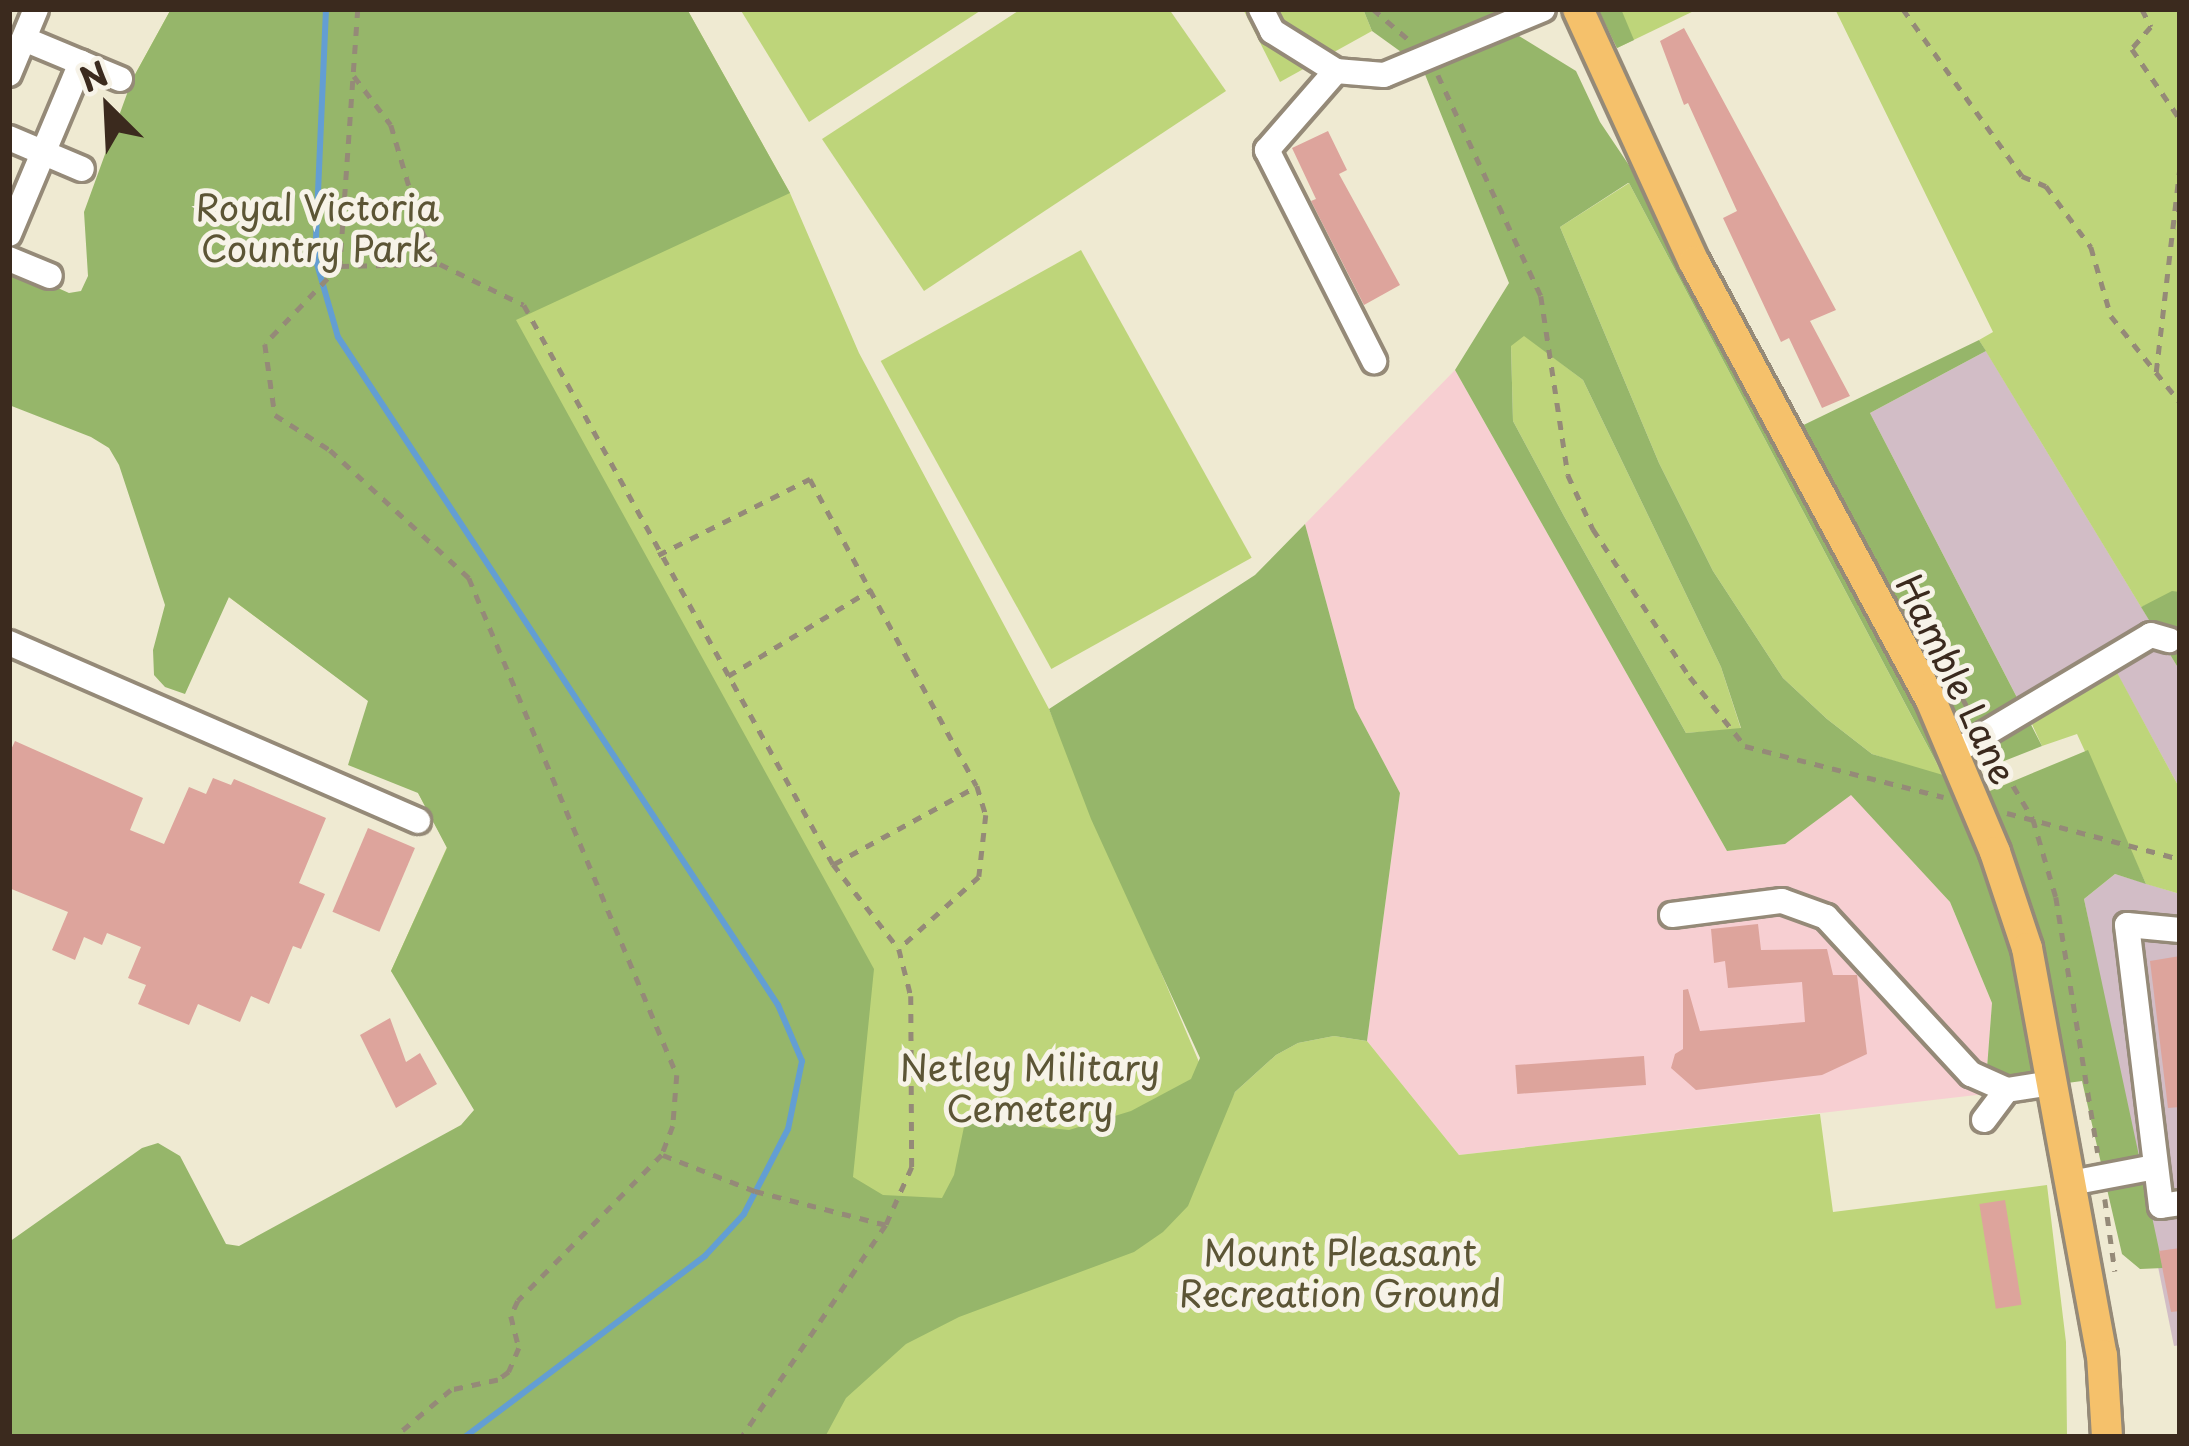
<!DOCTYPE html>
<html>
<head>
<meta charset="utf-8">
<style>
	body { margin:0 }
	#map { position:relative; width:2189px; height:1446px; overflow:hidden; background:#efead2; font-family:"Playpen Sans",sans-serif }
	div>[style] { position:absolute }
	.built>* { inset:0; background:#f7cfd2 }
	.industrial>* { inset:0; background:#d2bdc6 }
	.green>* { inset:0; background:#bed57a; transform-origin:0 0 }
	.forest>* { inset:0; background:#96b66a }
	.stream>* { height:6px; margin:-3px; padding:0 3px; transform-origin:3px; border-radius:3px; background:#639ed3 }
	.building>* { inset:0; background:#dda49c; transform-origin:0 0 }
	.path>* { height:4.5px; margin-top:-2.25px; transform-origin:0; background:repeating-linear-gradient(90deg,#958a78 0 9px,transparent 0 18px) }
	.roads { filter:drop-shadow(3px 0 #958a78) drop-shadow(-3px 0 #958a78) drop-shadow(0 3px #958a78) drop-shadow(0 -3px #958a78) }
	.minor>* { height:24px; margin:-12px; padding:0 12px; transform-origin:12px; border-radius:12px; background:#fff }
	.major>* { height:30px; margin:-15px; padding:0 15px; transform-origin:15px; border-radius:15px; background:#f5c16b }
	span { translate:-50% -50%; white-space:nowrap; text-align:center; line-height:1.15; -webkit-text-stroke:10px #f7f3e8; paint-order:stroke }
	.park-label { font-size:36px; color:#5c5535 }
	.street-label { font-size:36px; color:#3b2a1e }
	.frame { position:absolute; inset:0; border:12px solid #3b2a1e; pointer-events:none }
	.north { position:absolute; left:48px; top:48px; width:120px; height:120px; -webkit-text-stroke:9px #f7f3e8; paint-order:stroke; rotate:336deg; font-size:33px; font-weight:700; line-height:48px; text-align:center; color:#3b2a1e }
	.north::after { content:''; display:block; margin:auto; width:42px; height:54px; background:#3b2a1e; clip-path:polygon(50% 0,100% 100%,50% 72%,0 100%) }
</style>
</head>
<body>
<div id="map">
	<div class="built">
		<div style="clip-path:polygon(1455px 370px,1727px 851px,1785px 844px,1851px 794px,1950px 902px,1992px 1003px,1985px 1094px,1459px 1155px,1367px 1041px,1400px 793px,1355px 708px,1305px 524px)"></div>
	</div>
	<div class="industrial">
		<div style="clip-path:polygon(1986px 351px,2180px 671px,2180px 789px,2114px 668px,2025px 713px,1870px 413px)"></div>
		<div style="clip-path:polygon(2115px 874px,2180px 894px,2180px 1345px,2174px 1346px,2084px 899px)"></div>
	</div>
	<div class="green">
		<div style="clip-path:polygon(171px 9px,687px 9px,790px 193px,859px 353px,1049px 709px,1222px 1116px,1235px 1092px,1276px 1055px,1298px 1043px,1334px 1036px,1367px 1041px,1459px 1155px,1820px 1114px,1833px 1212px,2047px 1185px,2066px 1342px,2067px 1437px,9px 1437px,245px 1271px,500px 1107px,391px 971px,447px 847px,369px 701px,199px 575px,132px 80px)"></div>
		<div style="clip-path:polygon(740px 9px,983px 9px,809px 122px)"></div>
		<div style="clip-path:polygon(1021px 9px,1169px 9px,1226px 91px,924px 291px,822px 139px)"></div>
		<div style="clip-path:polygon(1243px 9px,1363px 9px,1372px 31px,1280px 82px)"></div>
		<div style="clip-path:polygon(1598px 9px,1698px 9px,1617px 48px)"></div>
		<div style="clip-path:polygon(1835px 9px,2180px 9px,2180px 592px,2141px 607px,1979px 340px,1993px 332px)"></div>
		<div style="clip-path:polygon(1629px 183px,1944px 777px,1872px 754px,1827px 719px,1783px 678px,1713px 571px,1659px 463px,1560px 227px)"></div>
		<div style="left:1081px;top:250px;width:352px;height:229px;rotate:61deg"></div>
		<div style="clip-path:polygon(1524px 335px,1583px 380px,1721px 667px,1741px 729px,1686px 733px,1564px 516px,1513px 421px,1511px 345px)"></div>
		<div style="clip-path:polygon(2114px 667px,2180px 789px,2180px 894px,2146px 884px,2077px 734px,2042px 746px,2026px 711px)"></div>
	</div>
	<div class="forest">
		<div style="clip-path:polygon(171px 9px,687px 9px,790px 193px,516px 320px,874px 969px,853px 1177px,883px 1195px,942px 1198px,954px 1175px,965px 1122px,982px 1108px,999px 1107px,1041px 1127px,1069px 1130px,1131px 1111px,1191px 1079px,1200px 1058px,1091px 819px,1049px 709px,1255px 575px,1305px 524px,1355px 708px,1400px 793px,1367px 1041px,1334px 1036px,1298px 1043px,1276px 1055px,1235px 1092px,1188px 1206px,1163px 1232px,1134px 1252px,959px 1317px,906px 1344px,846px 1398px,825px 1437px,9px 1437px,9px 1242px,142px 1148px,158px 1143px,180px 1156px,226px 1244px,239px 1246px,461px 1125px,474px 1110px,391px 971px,447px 848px,418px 793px,348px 765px,368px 701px,229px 597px,185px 694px,165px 687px,154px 675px,153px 650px,165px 605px,119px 465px,109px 448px,91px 437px,9px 405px,9px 266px,69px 293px,81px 291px,88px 276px,84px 212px,132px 80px)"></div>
		<div style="clip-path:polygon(evenodd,1363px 9px,1506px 9px,1519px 36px,1576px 71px,1600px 122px,1694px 262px,1787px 433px,1979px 340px,1986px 351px,1870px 413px,2042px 746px,1994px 765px,1967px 727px,1948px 718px,1973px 798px,2088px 750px,2146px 884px,2115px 874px,2084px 899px,2163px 1268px,2140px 1269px,2122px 1254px,2082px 1081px,1985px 1094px,1992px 1003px,1950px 902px,1851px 795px,1785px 844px,1727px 851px,1455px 370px,1509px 283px,1422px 67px,1372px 31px,1363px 9px,1628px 183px,1629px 183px,1943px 775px,1872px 754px,1827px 719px,1783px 678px,1713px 571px,1659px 463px,1560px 227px,1628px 183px,1363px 9px,1524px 336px,1583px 380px,1721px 667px,1741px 728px,1686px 733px,1564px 516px,1513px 421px,1511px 346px,1524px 336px)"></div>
		<div style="clip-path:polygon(1598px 9px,1621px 9px,1634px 40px,1617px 48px)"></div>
		<div style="clip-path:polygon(2172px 591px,2180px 592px,2180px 671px,2141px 607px)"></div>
	</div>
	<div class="stream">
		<div style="left:326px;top:9px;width:248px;rotate:92.5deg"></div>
		<div style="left:315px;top:257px;width:83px;rotate:74deg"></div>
		<div style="left:338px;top:337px;width:800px;rotate:56.63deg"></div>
		<div style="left:778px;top:1005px;width:61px;rotate:66.8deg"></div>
		<div style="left:802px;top:1061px;width:69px;rotate:101.6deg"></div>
		<div style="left:788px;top:1129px;width:96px;rotate:117.4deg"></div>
		<div style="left:744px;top:1214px;width:57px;rotate:132.9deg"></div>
		<div style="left:705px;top:1256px;width:301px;rotate:143deg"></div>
	</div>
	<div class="building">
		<div style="clip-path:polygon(1684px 28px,1836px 310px,1810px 321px,1850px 396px,1822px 408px,1789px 338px,1781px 342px,1723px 218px,1737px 211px,1688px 103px,1684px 105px,1660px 41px)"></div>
		<div style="clip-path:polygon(1328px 131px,1347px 170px,1339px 174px,1400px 285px,1364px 305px,1311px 201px,1316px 199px,1292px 148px)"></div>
		<div style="clip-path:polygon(15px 741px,143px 798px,130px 830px,164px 844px,189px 787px,206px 794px,213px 778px,231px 785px,234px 779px,326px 818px,299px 883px,325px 894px,301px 949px,293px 946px,269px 1004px,251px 996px,240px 1022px,198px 1004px,189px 1025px,138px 1004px,146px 985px,128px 978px,141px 947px,107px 933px,102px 945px,84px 937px,75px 960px,52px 950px,68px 912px,9px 888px,9px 754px)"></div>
		<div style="left:368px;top:828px;width:51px;height:91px;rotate:23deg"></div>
		<div style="clip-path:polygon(1758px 924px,1761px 950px,1827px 949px,1833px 975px,1857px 975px,1867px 1054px,1822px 1075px,1696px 1090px,1671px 1068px,1675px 1054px,1683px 1049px,1683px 990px,1688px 989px,1700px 1031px,1805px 1022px,1802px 982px,1728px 988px,1725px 961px,1714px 963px,1711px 929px)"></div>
		<div style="clip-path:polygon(2180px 956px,2180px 1107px,2168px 1108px,2150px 961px)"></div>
		<div style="clip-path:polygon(390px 1018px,406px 1062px,420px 1053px,437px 1084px,396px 1108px,360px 1035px)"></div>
		<div style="left:1644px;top:1056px;width:29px;height:129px;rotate:86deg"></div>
		<div style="left:2005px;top:1200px;width:106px;height:26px;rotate:81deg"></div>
		<div style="clip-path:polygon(2180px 1248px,2180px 1311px,2171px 1312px,2159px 1251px)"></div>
	</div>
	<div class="path">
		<div style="left:358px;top:9px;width:258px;rotate:94deg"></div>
		<div style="left:340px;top:266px;width:108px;rotate:133.9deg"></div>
		<div style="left:265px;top:344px;width:72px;rotate:82deg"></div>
		<div style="left:275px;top:415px;width:65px;rotate:32.5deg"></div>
		<div style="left:330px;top:450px;width:189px;rotate:42.6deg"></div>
		<div style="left:469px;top:578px;width:539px;rotate:67.29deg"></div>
		<div style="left:677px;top:1075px;width:51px;rotate:94.5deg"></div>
		<div style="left:673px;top:1126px;width:31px;rotate:111deg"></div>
		<div style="left:662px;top:1155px;width:205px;rotate:134.6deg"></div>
		<div style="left:518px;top:1301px;width:17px;rotate:115deg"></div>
		<div style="left:511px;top:1316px;width:33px;rotate:76deg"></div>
		<div style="left:519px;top:1348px;width:26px;rotate:113deg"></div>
		<div style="left:509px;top:1372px;width:14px;rotate:144deg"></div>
		<div style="left:498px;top:1380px;width:48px;rotate:168deg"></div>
		<div style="left:451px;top:1390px;width:73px;rotate:140deg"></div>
		<div style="left:1373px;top:9px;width:48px;rotate:40.7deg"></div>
		<div style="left:1903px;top:9px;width:205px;rotate:54.5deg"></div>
		<div style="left:2022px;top:176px;width:26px;rotate:23deg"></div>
		<div style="left:2046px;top:186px;width:76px;rotate:53.6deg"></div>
		<div style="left:2091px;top:247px;width:72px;rotate:73.8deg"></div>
		<div style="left:2111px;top:316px;width:110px;rotate:51.3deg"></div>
		<div style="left:2142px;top:9px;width:20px;rotate:63deg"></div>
		<div style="left:2151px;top:27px;width:29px;rotate:131deg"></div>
		<div style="left:2132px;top:49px;width:85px;rotate:55.6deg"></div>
		<div style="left:1438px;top:75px;width:244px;rotate:65deg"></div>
		<div style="left:1541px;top:296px;width:181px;rotate:81.4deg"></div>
		<div style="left:1568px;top:475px;width:60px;rotate:65.2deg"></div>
		<div style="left:1593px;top:529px;width:177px;rotate:56.8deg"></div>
		<div style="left:1690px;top:677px;width:88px;rotate:51.4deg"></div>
		<div style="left:1745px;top:746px;width:205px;rotate:14.4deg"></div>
		<div style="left:354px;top:76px;width:61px;rotate:52.9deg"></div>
		<div style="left:391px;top:125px;width:113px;rotate:73.5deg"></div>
		<div style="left:423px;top:233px;width:35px;rotate:61deg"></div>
		<div style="left:440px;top:264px;width:93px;rotate:26deg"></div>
		<div style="left:524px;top:305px;width:639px;rotate:61.07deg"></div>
		<div style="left:833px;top:864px;width:108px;rotate:52.2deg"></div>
		<div style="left:899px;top:949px;width:49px;rotate:75.7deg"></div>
		<div style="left:911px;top:996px;width:171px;rotate:89.7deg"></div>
		<div style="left:912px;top:1167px;width:64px;rotate:114.1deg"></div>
		<div style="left:886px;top:1225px;width:256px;rotate:124.2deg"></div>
		<div style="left:340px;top:266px;width:97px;rotate:-1.2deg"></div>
		<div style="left:2156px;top:372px;width:209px;rotate:-83.4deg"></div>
		<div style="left:658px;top:555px;width:170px;rotate:-26.6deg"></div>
		<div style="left:810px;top:479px;width:349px;rotate:61.5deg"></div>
		<div style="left:977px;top:786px;width:30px;rotate:73deg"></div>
		<div style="left:986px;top:815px;width:62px;rotate:96.4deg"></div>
		<div style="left:979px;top:877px;width:108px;rotate:138deg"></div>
		<div style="left:728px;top:676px;width:168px;rotate:-31.1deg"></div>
		<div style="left:1954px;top:682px;width:36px;rotate:62deg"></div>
		<div style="left:1995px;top:755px;width:74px;rotate:59.3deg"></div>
		<div style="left:2033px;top:819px;width:81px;rotate:73.6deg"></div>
		<div style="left:2056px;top:897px;width:259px;rotate:80.7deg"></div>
		<div style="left:2007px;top:813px;width:179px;rotate:14.9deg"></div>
		<div style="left:834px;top:864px;width:163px;rotate:-28.6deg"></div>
		<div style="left:663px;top:1155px;width:99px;rotate:21.4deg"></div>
		<div style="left:755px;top:1191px;width:135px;rotate:14.5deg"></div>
		<div style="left:2105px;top:1199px;width:73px;rotate:82.1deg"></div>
	</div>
	<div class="roads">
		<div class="minor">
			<div style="left:1261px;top:9px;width:25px;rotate:63deg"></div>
			<div style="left:1272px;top:31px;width:75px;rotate:32deg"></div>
			<div style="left:1336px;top:71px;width:48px;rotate:4.8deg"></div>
			<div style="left:1384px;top:75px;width:172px;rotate:-22.5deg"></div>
			<div style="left:24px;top:39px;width:104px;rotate:22.6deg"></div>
			<div style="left:1336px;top:71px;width:105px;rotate:131.1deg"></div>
			<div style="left:1267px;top:150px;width:237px;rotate:63.1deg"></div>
			<div style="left:9px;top:74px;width:70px;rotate:-67.4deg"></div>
			<div style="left:9px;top:138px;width:79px;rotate:23deg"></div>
			<div style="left:9px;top:234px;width:186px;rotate:-67.2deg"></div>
			<div style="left:9px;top:259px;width:44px;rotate:22.5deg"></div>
			<div style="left:9px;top:643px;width:446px;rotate:23.5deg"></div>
			<div style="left:1953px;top:753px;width:230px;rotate:-30.8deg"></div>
			<div style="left:2151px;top:635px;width:19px;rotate:16deg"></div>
			<div style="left:1672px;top:915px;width:111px;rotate:-7.3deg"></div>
			<div style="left:1782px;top:901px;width:47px;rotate:20deg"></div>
			<div style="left:1826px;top:917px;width:214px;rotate:47.3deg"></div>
			<div style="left:1971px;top:1074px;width:39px;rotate:24deg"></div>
			<div style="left:2007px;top:1090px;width:46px;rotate:-8.8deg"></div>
			<div style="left:2180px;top:930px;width:53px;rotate:-174.6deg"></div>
			<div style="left:2127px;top:925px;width:283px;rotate:83.1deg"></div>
			<div style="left:2161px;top:1206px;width:19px;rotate:-9deg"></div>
			<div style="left:1984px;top:1120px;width:38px;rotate:-53deg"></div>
			<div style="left:2071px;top:1183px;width:86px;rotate:-10.8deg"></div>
		</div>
		<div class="major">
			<div style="left:1578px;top:9px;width:278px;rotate:65.4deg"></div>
			<div style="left:1694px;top:262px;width:496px;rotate:61.6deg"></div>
			<div style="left:1930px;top:698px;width:167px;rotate:67.1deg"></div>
			<div style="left:1995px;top:852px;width:101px;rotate:71.6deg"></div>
			<div style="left:2027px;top:948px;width:414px;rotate:79.6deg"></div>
			<div style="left:2102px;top:1355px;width:82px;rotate:86.5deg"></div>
		</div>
	</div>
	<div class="park-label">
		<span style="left:317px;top:227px">Royal Victoria<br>Country Park</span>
		<span style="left:1030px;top:1087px">Netley Military<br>Cemetery</span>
		<span style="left:1340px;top:1272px">Mount Pleasant<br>Recreation Ground</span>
	</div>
	<div class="street-label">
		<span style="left:1957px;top:679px;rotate:64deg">Hamble Lane</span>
	</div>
	<div class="frame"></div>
	<div class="north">N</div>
</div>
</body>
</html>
